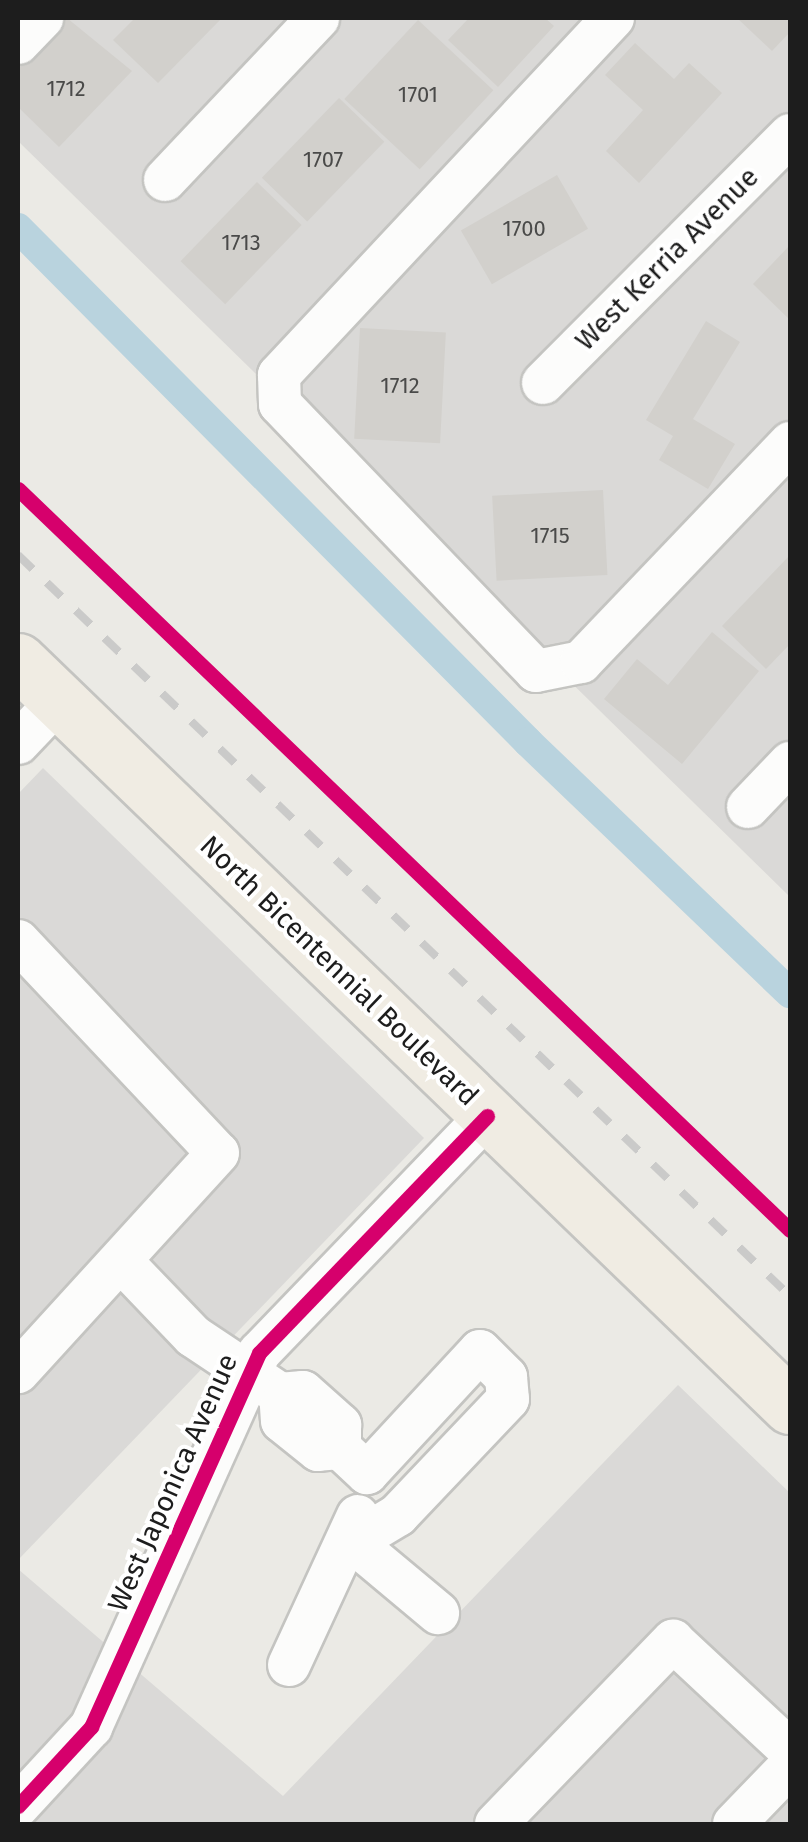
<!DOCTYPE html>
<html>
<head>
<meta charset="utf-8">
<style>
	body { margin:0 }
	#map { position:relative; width:808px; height:1842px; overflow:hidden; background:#ebeae5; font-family:"Fira Sans",sans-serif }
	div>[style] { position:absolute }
	.residential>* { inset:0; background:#dad9d7 }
	.canal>* { height:30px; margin:-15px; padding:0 15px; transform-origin:15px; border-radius:15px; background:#b9d3de }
	.building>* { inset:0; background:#d2d0cc; transform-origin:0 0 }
	.roads { filter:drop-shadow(2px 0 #c4c4c1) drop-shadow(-2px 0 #c4c4c1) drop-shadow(0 2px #c4c4c1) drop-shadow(0 -2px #c4c4c1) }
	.minor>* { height:42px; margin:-21px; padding:0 21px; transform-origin:21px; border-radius:21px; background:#fcfcfb }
	.major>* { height:55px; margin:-27.5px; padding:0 27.5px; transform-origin:27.5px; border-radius:27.5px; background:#f0ece3 }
	.rail>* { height:8px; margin-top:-4px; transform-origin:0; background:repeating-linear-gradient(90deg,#cacac9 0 20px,transparent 0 40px) }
	.cycleway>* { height:15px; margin:-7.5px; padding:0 7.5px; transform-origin:7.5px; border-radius:7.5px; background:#d6006c }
	span { translate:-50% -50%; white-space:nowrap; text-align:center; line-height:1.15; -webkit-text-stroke:8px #fff; paint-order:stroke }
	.number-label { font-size:22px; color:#4a4a49 }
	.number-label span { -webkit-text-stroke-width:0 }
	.street-label { font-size:28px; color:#1d1d1d }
	.frame { position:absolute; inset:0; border:20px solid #1d1d1d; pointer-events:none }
</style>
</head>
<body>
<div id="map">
	<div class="residential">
		<div style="clip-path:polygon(18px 18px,790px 18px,790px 897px,18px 141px)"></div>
		<div style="clip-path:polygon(43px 768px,424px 1138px,18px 1560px,18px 794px)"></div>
		<div style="clip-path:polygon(678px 1385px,790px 1493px,790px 1824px,18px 1824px,18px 1569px,283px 1796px)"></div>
	</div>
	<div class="canal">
		<div style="left:18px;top:228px;width:724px;rotate:45.22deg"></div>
		<div style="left:528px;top:742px;width:363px;rotate:43.8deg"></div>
	</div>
	<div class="building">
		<div style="clip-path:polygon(67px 18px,132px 71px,59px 147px,18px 107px,18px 69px)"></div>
		<div style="clip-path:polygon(135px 18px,222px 18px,158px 83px,113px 40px)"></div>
		<div style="clip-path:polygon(469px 18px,545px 18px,554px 26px,498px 87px,448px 40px)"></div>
		<div style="clip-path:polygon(737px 18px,790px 18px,790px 32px,772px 51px)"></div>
		<div style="left:418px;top:20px;width:103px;height:108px;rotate:43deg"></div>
		<div style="clip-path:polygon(635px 43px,674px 79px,689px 63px,722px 93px,639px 183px,606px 151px,643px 110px,605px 75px)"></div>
		<div style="left:339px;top:98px;width:63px;height:111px;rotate:44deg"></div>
		<div style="left:557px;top:175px;width:62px;height:111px;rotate:60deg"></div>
		<div style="left:257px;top:182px;width:62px;height:110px;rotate:44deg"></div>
		<div style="clip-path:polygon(790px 245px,790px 320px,753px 284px)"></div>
		<div style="clip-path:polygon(706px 321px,740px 342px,693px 419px,735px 444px,708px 489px,659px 460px,673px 436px,646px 420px)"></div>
		<div style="left:360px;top:328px;width:86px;height:111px;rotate:3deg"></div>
		<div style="left:603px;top:490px;width:85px;height:111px;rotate:87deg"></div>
		<div style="clip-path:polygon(790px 555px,790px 644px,766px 669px,722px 626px)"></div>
		<div style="clip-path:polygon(712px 632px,759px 671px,682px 764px,604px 699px,637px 659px,668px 685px)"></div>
	</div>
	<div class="roads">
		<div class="minor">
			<div style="left:613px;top:18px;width:489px;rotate:133.1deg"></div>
			<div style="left:279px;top:375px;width:29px;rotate:88deg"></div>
			<div style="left:280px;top:404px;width:370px;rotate:46.2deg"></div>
			<div style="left:536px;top:671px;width:46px;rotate:-11.3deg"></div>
			<div style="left:581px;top:662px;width:303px;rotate:-46.3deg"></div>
			<div style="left:18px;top:43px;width:35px;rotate:-46deg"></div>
			<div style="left:165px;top:180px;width:223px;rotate:-46.6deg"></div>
			<div style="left:543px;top:383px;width:350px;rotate:-45.1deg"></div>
			<div style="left:18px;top:743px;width:59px;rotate:-46.4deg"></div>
			<div style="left:748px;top:807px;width:61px;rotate:-46.3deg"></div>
			<div style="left:18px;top:941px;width:291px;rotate:46.7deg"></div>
			<div style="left:218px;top:1153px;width:297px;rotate:132.4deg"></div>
			<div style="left:123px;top:1263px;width:101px;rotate:46.2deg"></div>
			<div style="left:193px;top:1336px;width:105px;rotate:33.7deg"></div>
			<div style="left:280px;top:1394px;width:23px;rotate:-5deg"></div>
			<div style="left:303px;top:1392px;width:50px;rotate:41.7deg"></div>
			<div style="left:340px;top:1425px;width:23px;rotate:90deg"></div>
			<div style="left:340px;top:1448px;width:22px;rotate:175deg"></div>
			<div style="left:318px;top:1450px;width:46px;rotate:-141.1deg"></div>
			<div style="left:282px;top:1421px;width:27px;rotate:-94deg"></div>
			<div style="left:340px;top:1448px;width:37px;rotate:43deg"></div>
			<div style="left:367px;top:1473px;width:166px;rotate:-47.2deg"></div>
			<div style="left:480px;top:1351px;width:37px;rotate:45deg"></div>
			<div style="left:506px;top:1377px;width:22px;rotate:85deg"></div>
			<div style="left:508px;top:1399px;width:160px;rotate:133.5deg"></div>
			<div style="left:398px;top:1515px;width:52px;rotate:149deg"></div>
			<div style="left:353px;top:1542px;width:111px;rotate:39.9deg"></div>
			<div style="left:289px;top:1665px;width:164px;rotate:-65.2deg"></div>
			<div style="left:18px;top:1806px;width:108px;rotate:-47.3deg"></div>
			<div style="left:91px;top:1727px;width:410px;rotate:-65.8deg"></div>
			<div style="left:259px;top:1353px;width:329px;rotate:-46.1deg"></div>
			<div style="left:496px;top:1824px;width:255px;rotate:-46deg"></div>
			<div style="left:673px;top:1641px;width:160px;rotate:43deg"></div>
			<div style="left:734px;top:1824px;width:81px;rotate:-46deg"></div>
		</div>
		<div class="major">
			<div style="left:18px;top:661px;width:1073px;rotate:43.98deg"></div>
		</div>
	</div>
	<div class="rail">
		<div style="left:18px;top:555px;width:1070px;rotate:43.83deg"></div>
	</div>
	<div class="cycleway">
		<div style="left:18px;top:489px;width:1070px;rotate:43.83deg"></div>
		<div style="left:18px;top:1806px;width:108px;rotate:-47.3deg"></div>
		<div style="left:91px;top:1727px;width:410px;rotate:-65.8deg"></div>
		<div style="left:259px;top:1353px;width:329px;rotate:-46.1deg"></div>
	</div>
	<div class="number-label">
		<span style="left:66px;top:89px">1712</span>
		<span style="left:418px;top:95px">1701</span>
		<span style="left:323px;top:160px">1707</span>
		<span style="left:524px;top:229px">1700</span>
		<span style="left:241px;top:243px">1713</span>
		<span style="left:400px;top:386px">1712</span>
		<span style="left:550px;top:536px">1715</span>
	</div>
	<div class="street-label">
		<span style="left:667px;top:259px;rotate:-45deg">West Kerria Avenue</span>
		<span style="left:339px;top:971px;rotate:44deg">North Bicentennial Boulevard</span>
		<span style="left:173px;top:1483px;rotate:-66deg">West Japonica Avenue</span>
	</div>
	<div class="frame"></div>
</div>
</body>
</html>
